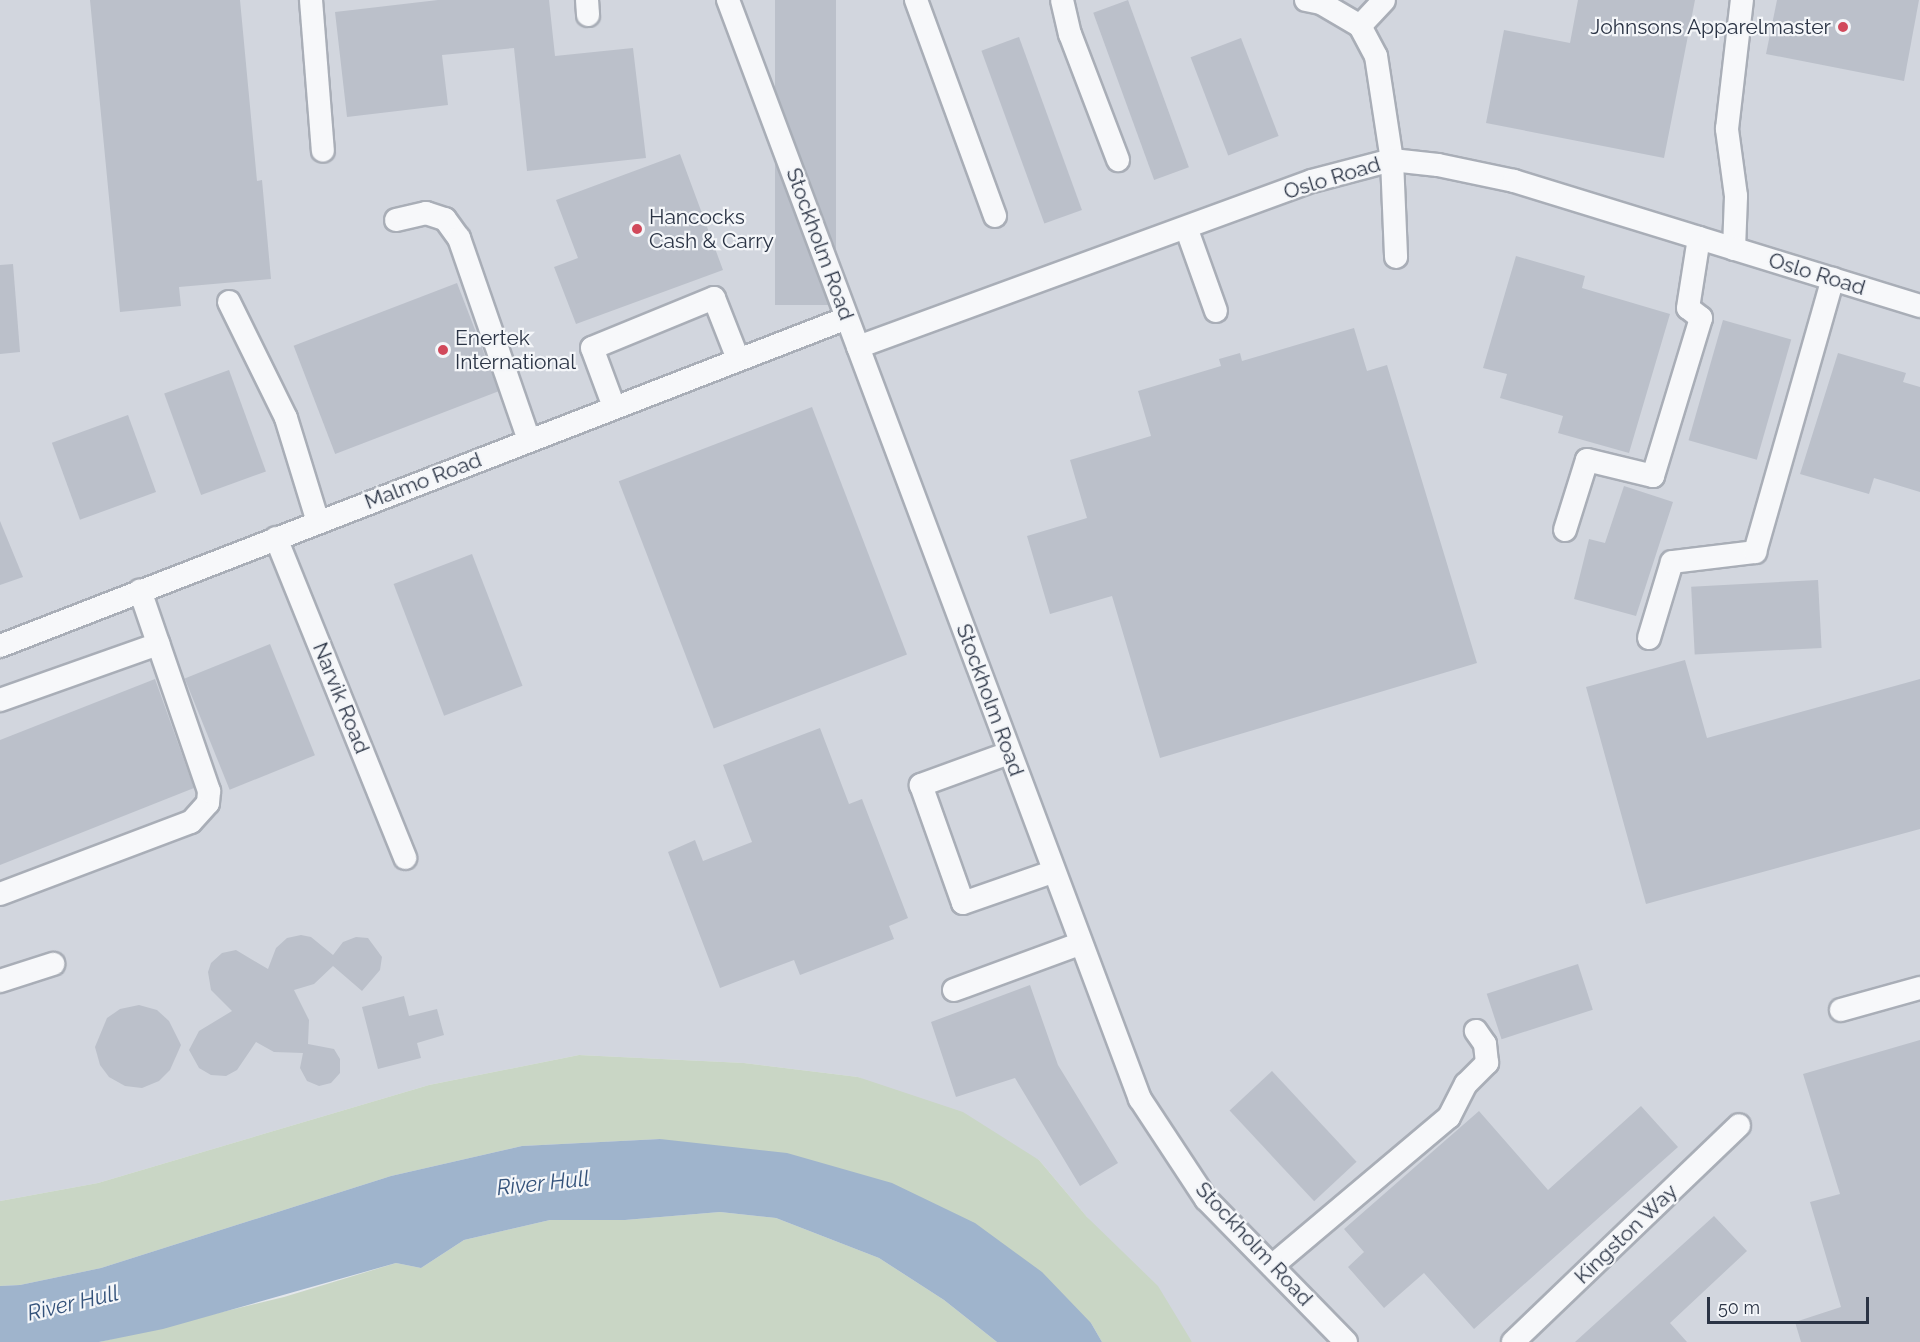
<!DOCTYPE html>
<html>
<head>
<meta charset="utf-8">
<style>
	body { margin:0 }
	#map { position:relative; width:1920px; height:1342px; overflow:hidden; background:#e4e7ec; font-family:Raleway,sans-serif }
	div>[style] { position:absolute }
	.built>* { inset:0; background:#d2d6de }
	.green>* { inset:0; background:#c9d6c5 }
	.water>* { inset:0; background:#9fb4cc }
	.building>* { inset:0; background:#bbc0ca; transform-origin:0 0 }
	.roads { filter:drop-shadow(2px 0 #a9aeb7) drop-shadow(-2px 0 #a9aeb7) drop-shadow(0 2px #a9aeb7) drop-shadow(0 -2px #a9aeb7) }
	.minor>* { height:22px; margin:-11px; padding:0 11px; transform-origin:11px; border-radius:11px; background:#f7f8fa }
	.dots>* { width:16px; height:16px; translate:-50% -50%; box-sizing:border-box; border:3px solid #f4f6f9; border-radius:50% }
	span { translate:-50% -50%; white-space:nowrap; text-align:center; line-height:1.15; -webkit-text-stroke:4.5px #f4f6f9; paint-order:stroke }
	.poi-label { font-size:21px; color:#2b3445 }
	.right { translate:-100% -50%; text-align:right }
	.left { translate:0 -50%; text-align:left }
	.street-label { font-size:21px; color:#2b3445 }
	.water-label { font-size:22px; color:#34527a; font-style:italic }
	.scale { position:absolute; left:1707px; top:1297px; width:162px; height:27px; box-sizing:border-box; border:3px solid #2b3445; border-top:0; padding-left:8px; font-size:18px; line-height:21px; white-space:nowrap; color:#2b3445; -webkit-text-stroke:4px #f4f6f9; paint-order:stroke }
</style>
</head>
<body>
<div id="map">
	<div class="built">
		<div style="clip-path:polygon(0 0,1920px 0,1920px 1342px,1192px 1342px,1039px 1160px,858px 1077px,744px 1063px,579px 1055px,429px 1085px,98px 1183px,0 1201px)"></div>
	</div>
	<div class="green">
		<div style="clip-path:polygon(579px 1055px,744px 1063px,858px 1077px,963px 1112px,1039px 1160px,1087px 1217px,1158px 1286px,1192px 1342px,1102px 1342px,1091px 1323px,660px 1139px,522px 1146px,391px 1176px,101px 1268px,20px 1285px,0 1286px,0 1201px,98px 1183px,429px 1085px)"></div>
		<div style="clip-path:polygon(720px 1212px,776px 1218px,879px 1258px,944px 1300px,997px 1342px,99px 1342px,284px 1297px,396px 1263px,421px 1268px,464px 1240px,550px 1220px,625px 1220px)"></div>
	</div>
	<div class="water">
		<div style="clip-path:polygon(660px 1139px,787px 1153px,892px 1183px,975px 1223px,1042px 1272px,1091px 1323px,1102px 1342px,997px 1342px,944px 1300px,879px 1258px,776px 1218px,720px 1212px,625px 1220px,550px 1220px,464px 1240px,421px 1268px,396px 1263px,163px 1329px,99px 1342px,0 1342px,0 1286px,20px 1285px,101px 1268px,391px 1176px,522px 1146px)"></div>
	</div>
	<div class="building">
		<div style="clip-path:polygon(90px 0,240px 0,257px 181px,262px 180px,271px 279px,179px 287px,181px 306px,120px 312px)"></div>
		<div style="clip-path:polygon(438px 0,549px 0,555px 56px,633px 48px,646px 158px,527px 171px,514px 48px,442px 55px,448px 105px,347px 117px,335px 12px)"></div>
		<div style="left:775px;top:0;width:61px;height:305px"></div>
		<div style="left:1128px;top:0;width:178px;height:37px;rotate:70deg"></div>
		<div style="clip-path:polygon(1578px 0,1695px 0,1664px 158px,1486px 123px,1504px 30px,1570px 43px)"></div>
		<div style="clip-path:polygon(1777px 0,1919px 0,1904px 81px,1766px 54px)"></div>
		<div style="left:1019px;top:37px;width:184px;height:40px;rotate:70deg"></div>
		<div style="left:1241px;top:38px;width:105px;height:54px;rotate:69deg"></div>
		<div style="clip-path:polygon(680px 154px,723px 270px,576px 324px,554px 267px,578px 258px,556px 200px)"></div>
		<div style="clip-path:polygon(1516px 256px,1585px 276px,1582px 288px,1670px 314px,1629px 453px,1558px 433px,1563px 416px,1500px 398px,1507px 374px,1483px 368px)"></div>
		<div style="clip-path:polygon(13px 264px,20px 352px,0 354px,0 265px)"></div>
		<div style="left:457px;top:283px;width:116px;height:175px;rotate:69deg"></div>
		<div style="left:1723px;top:320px;width:71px;height:125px;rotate:16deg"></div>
		<div style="clip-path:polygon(1354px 328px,1367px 371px,1387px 365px,1477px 663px,1160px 758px,1112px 596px,1050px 614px,1027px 536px,1087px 518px,1070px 460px,1151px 436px,1138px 391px,1221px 366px,1219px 359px,1240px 353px,1242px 361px)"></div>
		<div style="clip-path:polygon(1838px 353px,1906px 373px,1903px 382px,1920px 387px,1920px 492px,1874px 478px,1869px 494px,1800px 474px)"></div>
		<div style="left:229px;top:370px;width:108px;height:69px;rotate:70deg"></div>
		<div style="left:812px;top:407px;width:265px;height:207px;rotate:69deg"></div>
		<div style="left:128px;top:415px;width:82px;height:81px;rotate:70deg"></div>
		<div style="clip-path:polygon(1624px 486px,1673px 502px,1636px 616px,1574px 599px,1589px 539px,1605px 543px)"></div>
		<div style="clip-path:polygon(0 521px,23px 577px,0 585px)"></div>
		<div style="left:472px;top:554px;width:141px;height:84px;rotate:69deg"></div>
		<div style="left:1818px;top:580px;width:68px;height:127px;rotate:87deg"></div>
		<div style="left:270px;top:644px;width:120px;height:92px;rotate:68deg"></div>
		<div style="clip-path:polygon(1685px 660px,1707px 738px,1920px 679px,1920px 829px,1646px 904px,1586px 687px)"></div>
		<div style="clip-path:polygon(155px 679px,194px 788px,0 865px,0 740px)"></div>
		<div style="clip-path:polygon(820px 728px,849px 804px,862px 799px,908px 918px,889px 926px,894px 939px,800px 975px,794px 960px,720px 988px,668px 852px,695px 840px,703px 861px,752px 842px,723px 765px)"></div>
		<div style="clip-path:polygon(301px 935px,311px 937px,333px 955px,343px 942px,356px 937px,368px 938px,382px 957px,380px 970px,362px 991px,333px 966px,314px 984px,294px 990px,309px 1020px,308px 1044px,334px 1049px,340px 1059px,340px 1073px,331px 1083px,319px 1086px,307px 1081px,300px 1068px,303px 1053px,274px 1052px,256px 1042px,237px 1070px,226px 1076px,211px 1075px,199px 1068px,189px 1050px,199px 1031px,232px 1011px,211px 990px,208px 972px,211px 963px,222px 953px,236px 950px,268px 969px,276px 948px,287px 938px)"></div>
		<div style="left:1578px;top:964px;width:48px;height:96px;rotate:72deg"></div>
		<div style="clip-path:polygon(1030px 985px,1058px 1065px,1118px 1163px,1080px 1186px,1015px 1078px,956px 1097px,931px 1022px)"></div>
		<div style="clip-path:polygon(404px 996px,409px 1016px,437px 1009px,444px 1035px,417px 1043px,421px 1058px,378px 1069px,362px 1007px)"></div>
		<div style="clip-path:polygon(139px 1005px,157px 1010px,169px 1021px,181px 1045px,170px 1070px,159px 1081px,142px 1088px,125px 1086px,109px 1077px,100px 1065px,95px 1047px,107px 1018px,120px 1009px)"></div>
		<div style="clip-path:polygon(1920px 1040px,1920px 1342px,1801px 1342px,1795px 1322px,1841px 1307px,1810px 1202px,1840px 1194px,1803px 1074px)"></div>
		<div style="left:1272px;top:1071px;width:124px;height:58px;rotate:47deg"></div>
		<div style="clip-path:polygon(1641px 1106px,1678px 1147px,1474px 1329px,1424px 1273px,1384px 1308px,1348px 1267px,1364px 1252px,1344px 1229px,1479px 1111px,1548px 1190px)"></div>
		<div style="clip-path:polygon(1714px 1216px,1747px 1251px,1670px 1323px,1687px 1342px,1575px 1342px)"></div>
	</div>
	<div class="roads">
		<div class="minor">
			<div style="left:311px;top:0;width:151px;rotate:85.5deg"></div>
			<div style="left:587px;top:0;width:15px;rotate:86deg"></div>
			<div style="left:728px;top:0;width:1174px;rotate:69.45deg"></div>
			<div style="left:1140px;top:1099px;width:120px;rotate:56.6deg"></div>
			<div style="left:1206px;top:1199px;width:200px;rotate:45.6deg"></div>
			<div style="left:916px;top:0;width:230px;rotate:69.9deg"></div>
			<div style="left:1062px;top:0;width:35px;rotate:77deg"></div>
			<div style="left:1070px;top:34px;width:135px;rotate:69.1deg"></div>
			<div style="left:1306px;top:0;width:15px;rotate:11deg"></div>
			<div style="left:1321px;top:3px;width:45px;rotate:30.5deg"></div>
			<div style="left:1360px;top:26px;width:34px;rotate:62deg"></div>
			<div style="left:1376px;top:56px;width:105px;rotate:81.3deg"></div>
			<div style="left:1392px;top:160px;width:97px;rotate:87.6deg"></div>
			<div style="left:1360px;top:26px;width:35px;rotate:-47deg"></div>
			<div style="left:396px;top:220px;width:31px;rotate:-13deg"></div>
			<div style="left:426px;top:213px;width:20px;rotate:18deg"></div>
			<div style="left:445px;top:219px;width:24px;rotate:54deg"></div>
			<div style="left:459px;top:238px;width:214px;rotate:70.9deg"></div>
			<div style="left:1187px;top:230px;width:86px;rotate:70.3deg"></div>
			<div style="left:1734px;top:249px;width:53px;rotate:-87.8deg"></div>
			<div style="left:1736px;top:196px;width:68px;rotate:-97.7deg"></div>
			<div style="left:1727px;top:129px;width:130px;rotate:-83.4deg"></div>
			<div style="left:229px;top:302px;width:129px;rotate:63.8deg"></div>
			<div style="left:286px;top:418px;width:109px;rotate:72.9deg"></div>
			<div style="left:858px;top:347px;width:483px;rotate:-20.1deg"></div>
			<div style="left:1312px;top:181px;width:83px;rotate:-14.7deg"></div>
			<div style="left:1392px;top:160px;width:46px;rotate:6.2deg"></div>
			<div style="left:1438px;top:165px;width:78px;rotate:11.9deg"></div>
			<div style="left:1514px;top:181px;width:425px;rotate:17.1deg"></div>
			<div style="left:614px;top:407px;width:63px;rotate:-110.4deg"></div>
			<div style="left:592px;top:348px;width:132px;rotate:-22.3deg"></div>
			<div style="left:714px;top:298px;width:66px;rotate:68.5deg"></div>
			<div style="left:1565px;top:530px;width:73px;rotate:-72.6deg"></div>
			<div style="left:1587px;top:460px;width:68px;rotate:13.6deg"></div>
			<div style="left:1653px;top:476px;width:165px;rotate:-73.1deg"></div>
			<div style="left:1701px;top:318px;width:16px;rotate:-142deg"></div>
			<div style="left:1688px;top:308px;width:71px;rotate:-81.1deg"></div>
			<div style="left:276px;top:538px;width:345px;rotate:68deg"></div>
			<div style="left:1649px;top:638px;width:79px;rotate:-73.2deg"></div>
			<div style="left:1672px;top:562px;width:84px;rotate:-6.9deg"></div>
			<div style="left:1755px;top:552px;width:284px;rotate:-74.1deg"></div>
			<div style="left:0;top:646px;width:908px;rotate:-21.17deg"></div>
			<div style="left:0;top:700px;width:168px;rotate:-19.5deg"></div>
			<div style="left:1009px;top:753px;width:94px;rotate:160deg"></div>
			<div style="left:921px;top:785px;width:125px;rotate:70.4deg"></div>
			<div style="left:963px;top:903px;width:94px;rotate:-19.2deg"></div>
			<div style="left:0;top:894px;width:204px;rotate:-20.7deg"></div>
			<div style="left:191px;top:822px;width:25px;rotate:-48deg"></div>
			<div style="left:208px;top:803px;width:12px;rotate:-85deg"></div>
			<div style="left:209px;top:791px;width:212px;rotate:-109deg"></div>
			<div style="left:0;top:981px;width:56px;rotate:-17.8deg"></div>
			<div style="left:954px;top:990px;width:133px;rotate:-20.2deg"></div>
			<div style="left:1841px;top:1010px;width:82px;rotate:-15.6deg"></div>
			<div style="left:1272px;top:1266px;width:231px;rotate:-40.1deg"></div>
			<div style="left:1449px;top:1117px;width:37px;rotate:-63deg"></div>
			<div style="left:1466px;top:1084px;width:30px;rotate:-45deg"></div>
			<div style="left:1487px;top:1063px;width:19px;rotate:-96deg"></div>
			<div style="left:1485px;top:1044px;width:16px;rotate:-125deg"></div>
			<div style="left:1513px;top:1342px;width:313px;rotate:-43.8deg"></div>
		</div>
	</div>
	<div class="dots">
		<div style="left:1843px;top:27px;background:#d1495b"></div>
		<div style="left:637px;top:229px;background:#d1495b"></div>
		<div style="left:443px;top:350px;background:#d1495b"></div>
	</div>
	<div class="poi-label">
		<span class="right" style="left:1831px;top:27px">Johnsons Apparelmaster</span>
		<span class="left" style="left:649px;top:229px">Hancocks<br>Cash &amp; Carry</span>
		<span class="left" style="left:455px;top:350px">Enertek<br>International</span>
	</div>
	<div class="street-label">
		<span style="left:1332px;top:178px;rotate:-17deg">Oslo Road</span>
		<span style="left:820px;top:244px;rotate:70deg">Stockholm Road</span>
		<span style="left:1817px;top:274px;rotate:17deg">Oslo Road</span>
		<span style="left:423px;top:481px;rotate:-21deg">Malmo Road</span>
		<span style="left:341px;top:698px;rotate:68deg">Narvik Road</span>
		<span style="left:990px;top:700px;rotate:70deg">Stockholm Road</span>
		<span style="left:1626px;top:1234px;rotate:-44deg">Kingston Way</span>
		<span style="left:1254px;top:1244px;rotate:47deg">Stockholm Road</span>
	</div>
	<div class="water-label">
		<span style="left:543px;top:1183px;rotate:-6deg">River Hull</span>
		<span style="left:73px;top:1303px;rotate:-13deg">River Hull</span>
	</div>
	<div class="scale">50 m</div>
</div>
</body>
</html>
